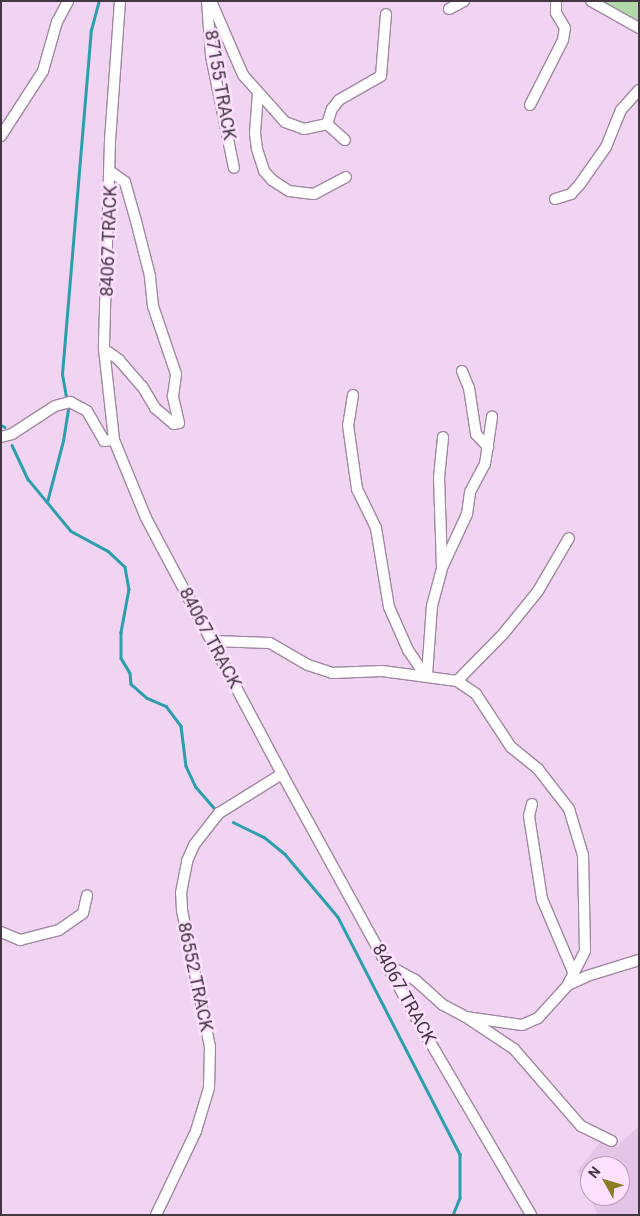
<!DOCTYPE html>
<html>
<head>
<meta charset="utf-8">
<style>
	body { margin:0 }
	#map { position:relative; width:640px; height:1216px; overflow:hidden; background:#f0d4f2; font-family:Roboto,sans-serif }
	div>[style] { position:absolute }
	.built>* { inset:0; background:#e5c5e7 }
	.green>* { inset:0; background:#b1d8a7 }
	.stream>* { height:2.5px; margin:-1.25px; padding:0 1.25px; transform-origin:1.25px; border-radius:1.25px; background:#2b9fad }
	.roads { filter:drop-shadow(1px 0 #a187a2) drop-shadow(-1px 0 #a187a2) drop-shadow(0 1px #a187a2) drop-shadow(0 -1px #a187a2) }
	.minor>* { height:10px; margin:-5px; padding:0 5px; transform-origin:5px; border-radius:5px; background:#fff }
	span { translate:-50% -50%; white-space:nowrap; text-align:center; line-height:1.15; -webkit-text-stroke:5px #fee1ff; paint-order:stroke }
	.street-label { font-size:18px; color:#423742 }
	.frame { position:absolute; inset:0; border:2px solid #423742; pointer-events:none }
	.north { position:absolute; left:580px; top:1156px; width:50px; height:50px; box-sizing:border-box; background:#fee1ff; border:1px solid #b39db3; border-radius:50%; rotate:309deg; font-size:14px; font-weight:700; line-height:20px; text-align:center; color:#423742 }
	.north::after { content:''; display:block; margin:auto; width:18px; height:22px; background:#8b7d24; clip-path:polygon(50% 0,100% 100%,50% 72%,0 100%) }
</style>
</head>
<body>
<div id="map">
	<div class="built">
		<div style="clip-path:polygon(evenodd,639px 1126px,639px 1215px,598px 1215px,577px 1171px,602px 1140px,616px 1147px,639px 1126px,590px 1166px,620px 1166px,620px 1196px,590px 1196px,590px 1166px)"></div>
	</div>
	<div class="green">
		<div style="clip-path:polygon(598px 1px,639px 1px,639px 24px)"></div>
	</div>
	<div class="stream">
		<div style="left:66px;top:397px;width:23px;rotate:-100deg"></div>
		<div style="left:62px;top:374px;width:345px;rotate:-85.2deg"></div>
		<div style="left:91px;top:30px;width:30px;rotate:-75deg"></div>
		<div style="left:1px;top:425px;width:4px;rotate:27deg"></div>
		<div style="left:12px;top:445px;width:38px;rotate:65deg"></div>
		<div style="left:28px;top:479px;width:67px;rotate:50.4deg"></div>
		<div style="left:71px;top:531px;width:42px;rotate:28.4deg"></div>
		<div style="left:108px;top:551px;width:23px;rotate:43deg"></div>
		<div style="left:125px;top:567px;width:22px;rotate:80deg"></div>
		<div style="left:129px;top:589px;width:44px;rotate:100.5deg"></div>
		<div style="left:121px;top:632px;width:26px;rotate:90deg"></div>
		<div style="left:121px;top:658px;width:17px;rotate:59deg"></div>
		<div style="left:130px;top:673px;width:11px;rotate:85deg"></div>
		<div style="left:131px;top:684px;width:21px;rotate:41deg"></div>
		<div style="left:147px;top:698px;width:21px;rotate:23deg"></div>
		<div style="left:166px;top:706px;width:25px;rotate:53deg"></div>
		<div style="left:181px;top:726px;width:40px;rotate:82.9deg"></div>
		<div style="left:186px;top:766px;width:23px;rotate:65deg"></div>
		<div style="left:196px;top:787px;width:28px;rotate:49deg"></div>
		<div style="left:47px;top:502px;width:63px;rotate:-75.3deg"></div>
		<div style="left:63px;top:441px;width:33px;rotate:-81deg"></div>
		<div style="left:233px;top:822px;width:34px;rotate:26deg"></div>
		<div style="left:264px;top:837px;width:27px;rotate:39deg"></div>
		<div style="left:285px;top:854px;width:82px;rotate:49.9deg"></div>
		<div style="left:338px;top:917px;width:267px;rotate:62.8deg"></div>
		<div style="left:460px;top:1154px;width:44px;rotate:90deg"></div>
		<div style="left:460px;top:1198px;width:18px;rotate:112deg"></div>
	</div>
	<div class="roads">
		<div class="minor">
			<div style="left:120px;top:1px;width:140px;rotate:94.1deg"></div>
			<div style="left:110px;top:141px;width:208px;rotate:91.7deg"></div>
			<div style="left:104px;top:349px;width:92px;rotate:83.7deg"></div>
			<div style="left:114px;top:440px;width:84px;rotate:67.7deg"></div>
			<div style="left:146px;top:518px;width:290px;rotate:62deg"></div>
			<div style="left:282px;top:774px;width:284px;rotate:61.2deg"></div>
			<div style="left:419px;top:1023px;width:222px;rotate:59.7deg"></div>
			<div style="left:207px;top:1px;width:55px;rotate:85.8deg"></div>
			<div style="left:211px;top:56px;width:114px;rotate:78.4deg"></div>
			<div style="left:211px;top:1px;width:81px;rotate:66.6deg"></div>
			<div style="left:243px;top:75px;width:63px;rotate:48.2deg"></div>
			<div style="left:285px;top:122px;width:20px;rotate:20deg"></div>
			<div style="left:304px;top:129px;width:24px;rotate:-12deg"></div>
			<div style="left:327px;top:124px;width:24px;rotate:42deg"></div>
			<div style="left:591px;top:1px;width:55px;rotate:29.4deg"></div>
			<div style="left:449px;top:9px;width:17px;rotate:-28deg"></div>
			<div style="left:258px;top:93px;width:40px;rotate:94.3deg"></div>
			<div style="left:255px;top:133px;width:16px;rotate:83deg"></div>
			<div style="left:257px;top:149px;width:23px;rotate:72deg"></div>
			<div style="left:264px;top:171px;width:12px;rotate:48deg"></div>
			<div style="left:272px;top:180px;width:20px;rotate:33deg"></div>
			<div style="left:289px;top:191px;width:25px;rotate:7deg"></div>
			<div style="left:314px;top:194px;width:36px;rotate:-28deg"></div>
			<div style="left:530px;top:105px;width:73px;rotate:-63.1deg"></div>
			<div style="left:563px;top:40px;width:12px;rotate:-81deg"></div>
			<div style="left:565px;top:28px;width:17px;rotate:-121deg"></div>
			<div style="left:556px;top:13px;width:12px;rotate:-90deg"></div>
			<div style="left:327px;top:124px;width:16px;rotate:-72deg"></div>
			<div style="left:332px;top:109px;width:11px;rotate:-52deg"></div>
			<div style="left:339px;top:100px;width:48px;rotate:-29.7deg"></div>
			<div style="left:381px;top:76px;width:62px;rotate:-85.4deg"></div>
			<div style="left:1px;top:136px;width:77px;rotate:-57.1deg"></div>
			<div style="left:43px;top:71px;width:51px;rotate:-74.1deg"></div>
			<div style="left:57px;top:22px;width:24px;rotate:-62deg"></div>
			<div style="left:555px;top:199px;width:17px;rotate:-17deg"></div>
			<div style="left:571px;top:194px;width:13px;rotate:-48deg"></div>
			<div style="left:580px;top:184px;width:45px;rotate:-54.9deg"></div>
			<div style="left:606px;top:147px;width:40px;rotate:-68deg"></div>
			<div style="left:621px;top:110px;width:27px;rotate:-48deg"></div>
			<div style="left:104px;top:349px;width:19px;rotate:36deg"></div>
			<div style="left:119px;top:360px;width:35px;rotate:49deg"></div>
			<div style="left:142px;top:386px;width:26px;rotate:59deg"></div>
			<div style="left:155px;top:408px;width:25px;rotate:40deg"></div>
			<div style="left:174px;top:424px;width:5px;rotate:-11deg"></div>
			<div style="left:179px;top:423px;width:28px;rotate:-103deg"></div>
			<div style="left:173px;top:396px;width:22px;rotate:-82deg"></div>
			<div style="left:176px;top:374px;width:72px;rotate:-108.7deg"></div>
			<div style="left:153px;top:306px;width:30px;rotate:-96deg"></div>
			<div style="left:150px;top:276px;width:57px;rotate:-104.3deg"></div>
			<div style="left:136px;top:221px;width:41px;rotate:-105.8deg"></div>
			<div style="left:125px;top:182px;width:17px;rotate:-144deg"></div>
			<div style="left:462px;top:371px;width:18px;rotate:68deg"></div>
			<div style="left:469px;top:388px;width:47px;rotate:81.3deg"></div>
			<div style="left:476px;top:434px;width:18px;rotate:47deg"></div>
			<div style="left:353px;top:395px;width:30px;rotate:99deg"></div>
			<div style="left:348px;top:425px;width:65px;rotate:82deg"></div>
			<div style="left:357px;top:489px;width:43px;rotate:64deg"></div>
			<div style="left:376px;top:528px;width:80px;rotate:80.7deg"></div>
			<div style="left:389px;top:607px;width:47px;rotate:66.2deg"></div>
			<div style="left:408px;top:650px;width:29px;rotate:56deg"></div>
			<div style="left:1px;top:437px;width:11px;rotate:-15deg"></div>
			<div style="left:12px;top:434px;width:51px;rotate:-33.1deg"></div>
			<div style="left:55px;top:406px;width:16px;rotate:-15deg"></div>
			<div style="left:70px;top:402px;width:19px;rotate:28deg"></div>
			<div style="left:87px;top:411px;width:34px;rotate:60deg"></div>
			<div style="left:104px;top:441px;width:10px;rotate:-6deg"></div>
			<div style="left:442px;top:567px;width:89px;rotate:-91.9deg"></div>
			<div style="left:439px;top:478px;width:41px;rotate:-84.4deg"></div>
			<div style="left:213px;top:641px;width:57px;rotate:2deg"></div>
			<div style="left:270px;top:643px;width:44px;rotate:30.1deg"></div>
			<div style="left:308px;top:665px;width:25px;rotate:18deg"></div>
			<div style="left:332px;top:673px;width:50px;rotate:-2.3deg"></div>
			<div style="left:382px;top:671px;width:76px;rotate:7.6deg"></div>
			<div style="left:457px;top:681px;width:23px;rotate:34deg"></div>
			<div style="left:476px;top:694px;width:64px;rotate:56.6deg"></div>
			<div style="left:511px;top:747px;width:35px;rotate:39deg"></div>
			<div style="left:538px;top:769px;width:51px;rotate:52.2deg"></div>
			<div style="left:569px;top:809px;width:48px;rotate:73.1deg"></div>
			<div style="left:583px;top:855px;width:96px;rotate:88.8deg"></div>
			<div style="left:585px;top:951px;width:38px;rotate:117deg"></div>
			<div style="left:568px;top:985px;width:45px;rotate:132.3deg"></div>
			<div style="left:538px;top:1018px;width:17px;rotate:156deg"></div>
			<div style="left:522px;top:1025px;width:57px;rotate:-171.9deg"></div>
			<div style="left:466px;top:1017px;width:26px;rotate:-152deg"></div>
			<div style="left:443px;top:1005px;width:38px;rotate:-138deg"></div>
			<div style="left:415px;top:980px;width:31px;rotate:-151deg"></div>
			<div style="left:427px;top:675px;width:69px;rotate:-85.9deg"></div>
			<div style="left:432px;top:606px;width:39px;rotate:-75deg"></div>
			<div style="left:442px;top:568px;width:60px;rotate:-65.2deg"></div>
			<div style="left:467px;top:514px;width:22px;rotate:-82deg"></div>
			<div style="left:470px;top:492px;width:32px;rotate:-62deg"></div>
			<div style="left:485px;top:464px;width:48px;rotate:-81.5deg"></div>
			<div style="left:457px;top:681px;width:67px;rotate:-45.6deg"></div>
			<div style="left:504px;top:633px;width:54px;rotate:-51deg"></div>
			<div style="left:538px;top:591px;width:61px;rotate:-59.7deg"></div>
			<div style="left:532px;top:804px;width:12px;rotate:104deg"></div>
			<div style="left:529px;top:816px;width:84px;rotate:81.1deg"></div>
			<div style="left:542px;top:899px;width:82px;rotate:66.9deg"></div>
			<div style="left:1px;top:932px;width:21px;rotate:23deg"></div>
			<div style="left:20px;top:940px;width:40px;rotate:-14.4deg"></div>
			<div style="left:59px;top:930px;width:29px;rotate:-35deg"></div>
			<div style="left:83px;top:913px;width:18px;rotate:-77deg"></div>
			<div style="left:568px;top:985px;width:21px;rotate:-25deg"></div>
			<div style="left:587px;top:976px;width:54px;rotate:-17.1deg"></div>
			<div style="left:469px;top:1019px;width:54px;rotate:33.7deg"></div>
			<div style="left:514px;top:1049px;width:102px;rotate:49deg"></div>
			<div style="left:581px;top:1126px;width:34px;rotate:26deg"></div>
			<div style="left:156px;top:1215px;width:93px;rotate:-64.5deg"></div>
			<div style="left:196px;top:1131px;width:45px;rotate:-73.2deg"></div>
			<div style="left:209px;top:1088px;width:41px;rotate:-88.6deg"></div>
			<div style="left:210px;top:1047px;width:140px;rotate:-101.6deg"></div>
			<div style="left:182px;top:910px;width:17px;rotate:-93deg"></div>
			<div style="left:181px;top:893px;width:33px;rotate:-79deg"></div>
			<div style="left:187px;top:861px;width:17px;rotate:-66deg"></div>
			<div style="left:194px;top:845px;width:41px;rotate:-52deg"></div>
			<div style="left:219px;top:813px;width:74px;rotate:-31.8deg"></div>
		</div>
	</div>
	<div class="street-label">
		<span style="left:220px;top:85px;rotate:80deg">87155 TRACK</span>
		<span style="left:109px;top:241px;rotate:-88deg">84067 TRACK</span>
		<span style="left:210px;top:638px;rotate:62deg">84067 TRACK</span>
		<span style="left:195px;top:977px;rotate:78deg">86552 TRACK</span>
		<span style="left:404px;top:994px;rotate:61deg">84067 TRACK</span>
	</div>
	<div class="frame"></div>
	<div class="north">N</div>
</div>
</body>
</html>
